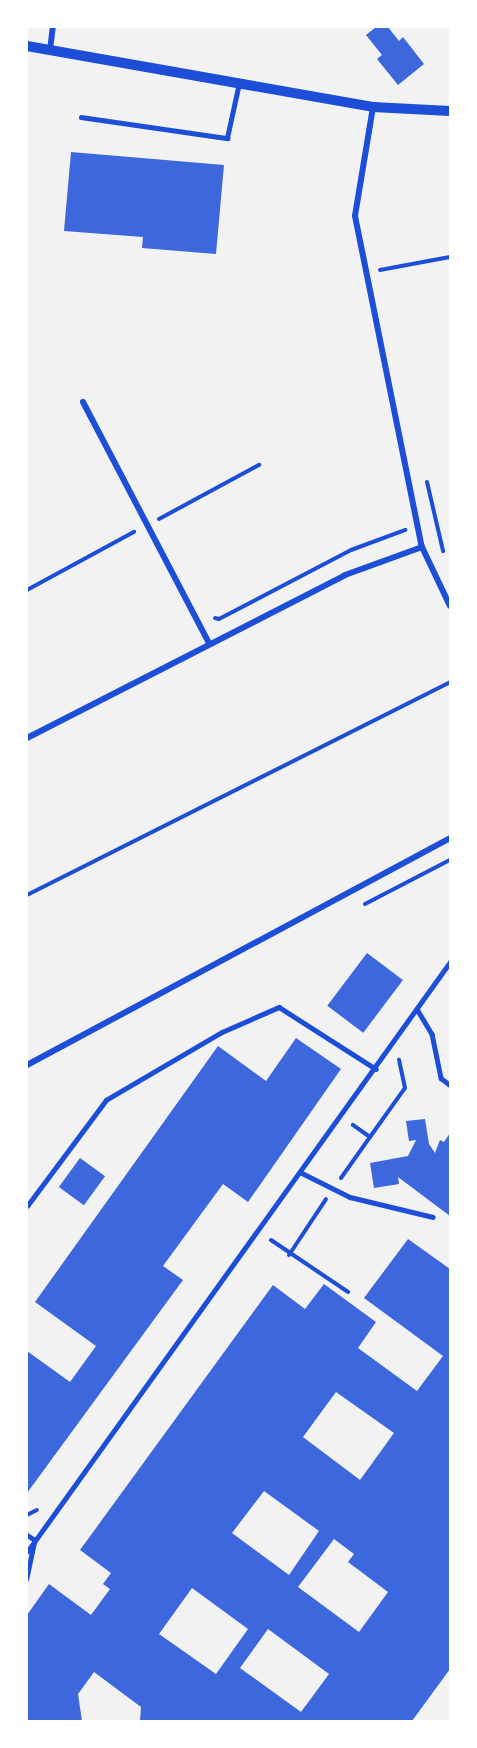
<!DOCTYPE html>
<html>
<head>
<meta charset="utf-8">
<style>
	body { margin:0 }
	#map { position:relative; width:477px; height:1748px; overflow:hidden; background:#f2f2f2; font-family:"PT Sans Narrow",sans-serif }
	div>[style] { position:absolute }
	.building>* { inset:0; background:#3d67dc; transform-origin:0 0 }
	.path>* { height:4px; margin:-2px; padding:0 2px; transform-origin:2px; border-radius:2px; background:#1d4ed8 }
	.service>* { height:4.5px; margin:-2.25px; padding:0 2.25px; transform-origin:2.25px; border-radius:2.25px; background:#1d4ed8 }
	.minor>* { height:6px; margin:-3px; padding:0 3px; transform-origin:3px; border-radius:3px; background:#1d4ed8 }
	.tertiary>* { height:10px; margin:-5px; padding:0 5px; transform-origin:5px; border-radius:5px; background:#1d4ed8 }
	span { translate:-50% -50%; white-space:nowrap; text-align:center; line-height:1.15; -webkit-text-stroke:6px #fff; paint-order:stroke }
	.frame { position:absolute; inset:0; border:28px solid #fff; pointer-events:none }
</style>
</head>
<body>
<div id="map">
	<div class="building">
		<div style="clip-path:polygon(376px 27px,388px 27px,399px 41px,403px 37px,424px 64px,398px 85px,377px 59px,382px 55px,366px 35px)"></div>
		<div style="clip-path:polygon(71px 152px,224px 165px,216px 254px,142px 248px,143px 237px,64px 231px)"></div>
		<div style="left:367px;top:953px;width:45px;height:66px;rotate:37deg"></div>
		<div style="clip-path:polygon(296px 1038px,341px 1069px,248px 1202px,223px 1184px,163px 1266px,183px 1280px,27px 1493px,27px 1351px,70px 1382px,96px 1346px,35px 1302px,218px 1046px,266px 1081px)"></div>
		<div style="clip-path:polygon(425px 1119px,429px 1144px,435px 1153px,440px 1140px,444px 1142px,450px 1133px,450px 1216px,398px 1177px,399px 1184px,374px 1188px,370px 1163px,408px 1156px,416px 1140px,409px 1141px,406px 1121px)"></div>
		<div style="left:80px;top:1158px;width:31px;height:36px;rotate:36deg"></div>
		<div style="clip-path:polygon(evenodd,408px 1239px,450px 1269px,450px 1669px,412px 1721px,140px 1721px,141px 1707px,94px 1672px,78px 1694px,82px 1721px,27px 1721px,27px 1615px,49px 1584px,91px 1615px,110px 1589px,103px 1584px,111px 1573px,80px 1550px,273px 1285px,305px 1309px,324px 1284px,376px 1322px,358px 1348px,417px 1391px,443px 1356px,364px 1298px,408px 1239px,336px 1392px,394px 1433px,360px 1480px,303px 1437px,336px 1392px,408px 1239px,264px 1491px,319px 1531px,289px 1575px,232px 1533px,264px 1491px,408px 1239px,334px 1539px,354px 1554px,348px 1562px,388px 1592px,359px 1632px,298px 1587px,334px 1539px,408px 1239px,192px 1588px,248px 1629px,216px 1674px,159px 1634px,192px 1588px,408px 1239px,268px 1629px,329px 1674px,301px 1712px,240px 1668px,268px 1629px)"></div>
	</div>
	<div class="path">
		<div style="left:380px;top:270px;width:71px;rotate:-10.5deg"></div>
		<div style="left:427px;top:482px;width:71px;rotate:76.9deg"></div>
		<div style="left:159px;top:519px;width:114px;rotate:-28.4deg"></div>
		<div style="left:27px;top:590px;width:122px;rotate:-28.5deg"></div>
		<div style="left:215px;top:618px;width:4px;rotate:14deg"></div>
		<div style="left:219px;top:619px;width:149px;rotate:-27.6deg"></div>
		<div style="left:351px;top:550px;width:58px;rotate:-20.3deg"></div>
		<div style="left:27px;top:895px;width:474px;rotate:-26.7deg"></div>
		<div style="left:365px;top:904px;width:96px;rotate:-27.4deg"></div>
		<div style="left:370px;top:1137px;width:60px;rotate:-54.5deg"></div>
		<div style="left:405px;top:1088px;width:29px;rotate:-102deg"></div>
		<div style="left:341px;top:1178px;width:50px;rotate:-54.7deg"></div>
		<div style="left:370px;top:1137px;width:21px;rotate:-145deg"></div>
		<div style="left:271px;top:1240px;width:93px;rotate:34deg"></div>
		<div style="left:289px;top:1255px;width:67px;rotate:-56.5deg"></div>
		<div style="left:27px;top:1515px;width:11px;rotate:-27deg"></div>
	</div>
	<div class="service">
		<div style="left:81px;top:117px;width:148px;rotate:8.2deg"></div>
		<div style="left:227px;top:138px;width:56px;rotate:-77.7deg"></div>
		<div style="left:417px;top:1009px;width:29px;rotate:59deg"></div>
		<div style="left:432px;top:1034px;width:45px;rotate:78.4deg"></div>
		<div style="left:441px;top:1078px;width:11px;rotate:38deg"></div>
		<div style="left:300px;top:1172px;width:56px;rotate:26.6deg"></div>
		<div style="left:350px;top:1197px;width:85px;rotate:13.5deg"></div>
		<div style="left:27px;top:1206px;width:132px;rotate:-53.3deg"></div>
		<div style="left:106px;top:1100px;width:134px;rotate:-30.4deg"></div>
		<div style="left:222px;top:1032px;width:62px;rotate:-23.7deg"></div>
		<div style="left:279px;top:1007px;width:115px;rotate:32.6deg"></div>
		<div style="left:27px;top:1535px;width:9px;rotate:32deg"></div>
		<div style="left:35px;top:1540px;width:40px;rotate:102deg"></div>
		<div style="left:27px;top:1552px;width:726px;rotate:-54.36deg"></div>
	</div>
	<div class="minor">
		<div style="left:50px;top:50px;width:23px;rotate:-83deg"></div>
		<div style="left:373px;top:107px;width:110px;rotate:99.4deg"></div>
		<div style="left:355px;top:216px;width:338px;rotate:78.6deg"></div>
		<div style="left:422px;top:547px;width:65px;rotate:64.6deg"></div>
		<div style="left:83px;top:402px;width:272px;rotate:62.4deg"></div>
		<div style="left:27px;top:738px;width:357px;rotate:-27.1deg"></div>
		<div style="left:345px;top:575px;width:82px;rotate:-20deg"></div>
		<div style="left:27px;top:1065px;width:480px;rotate:-28.2deg"></div>
	</div>
	<div class="tertiary">
		<div style="left:27px;top:46px;width:351px;rotate:10deg"></div>
		<div style="left:373px;top:107px;width:77px;rotate:3deg"></div>
	</div>
	<div class="frame"></div>
</div>
</body>
</html>
